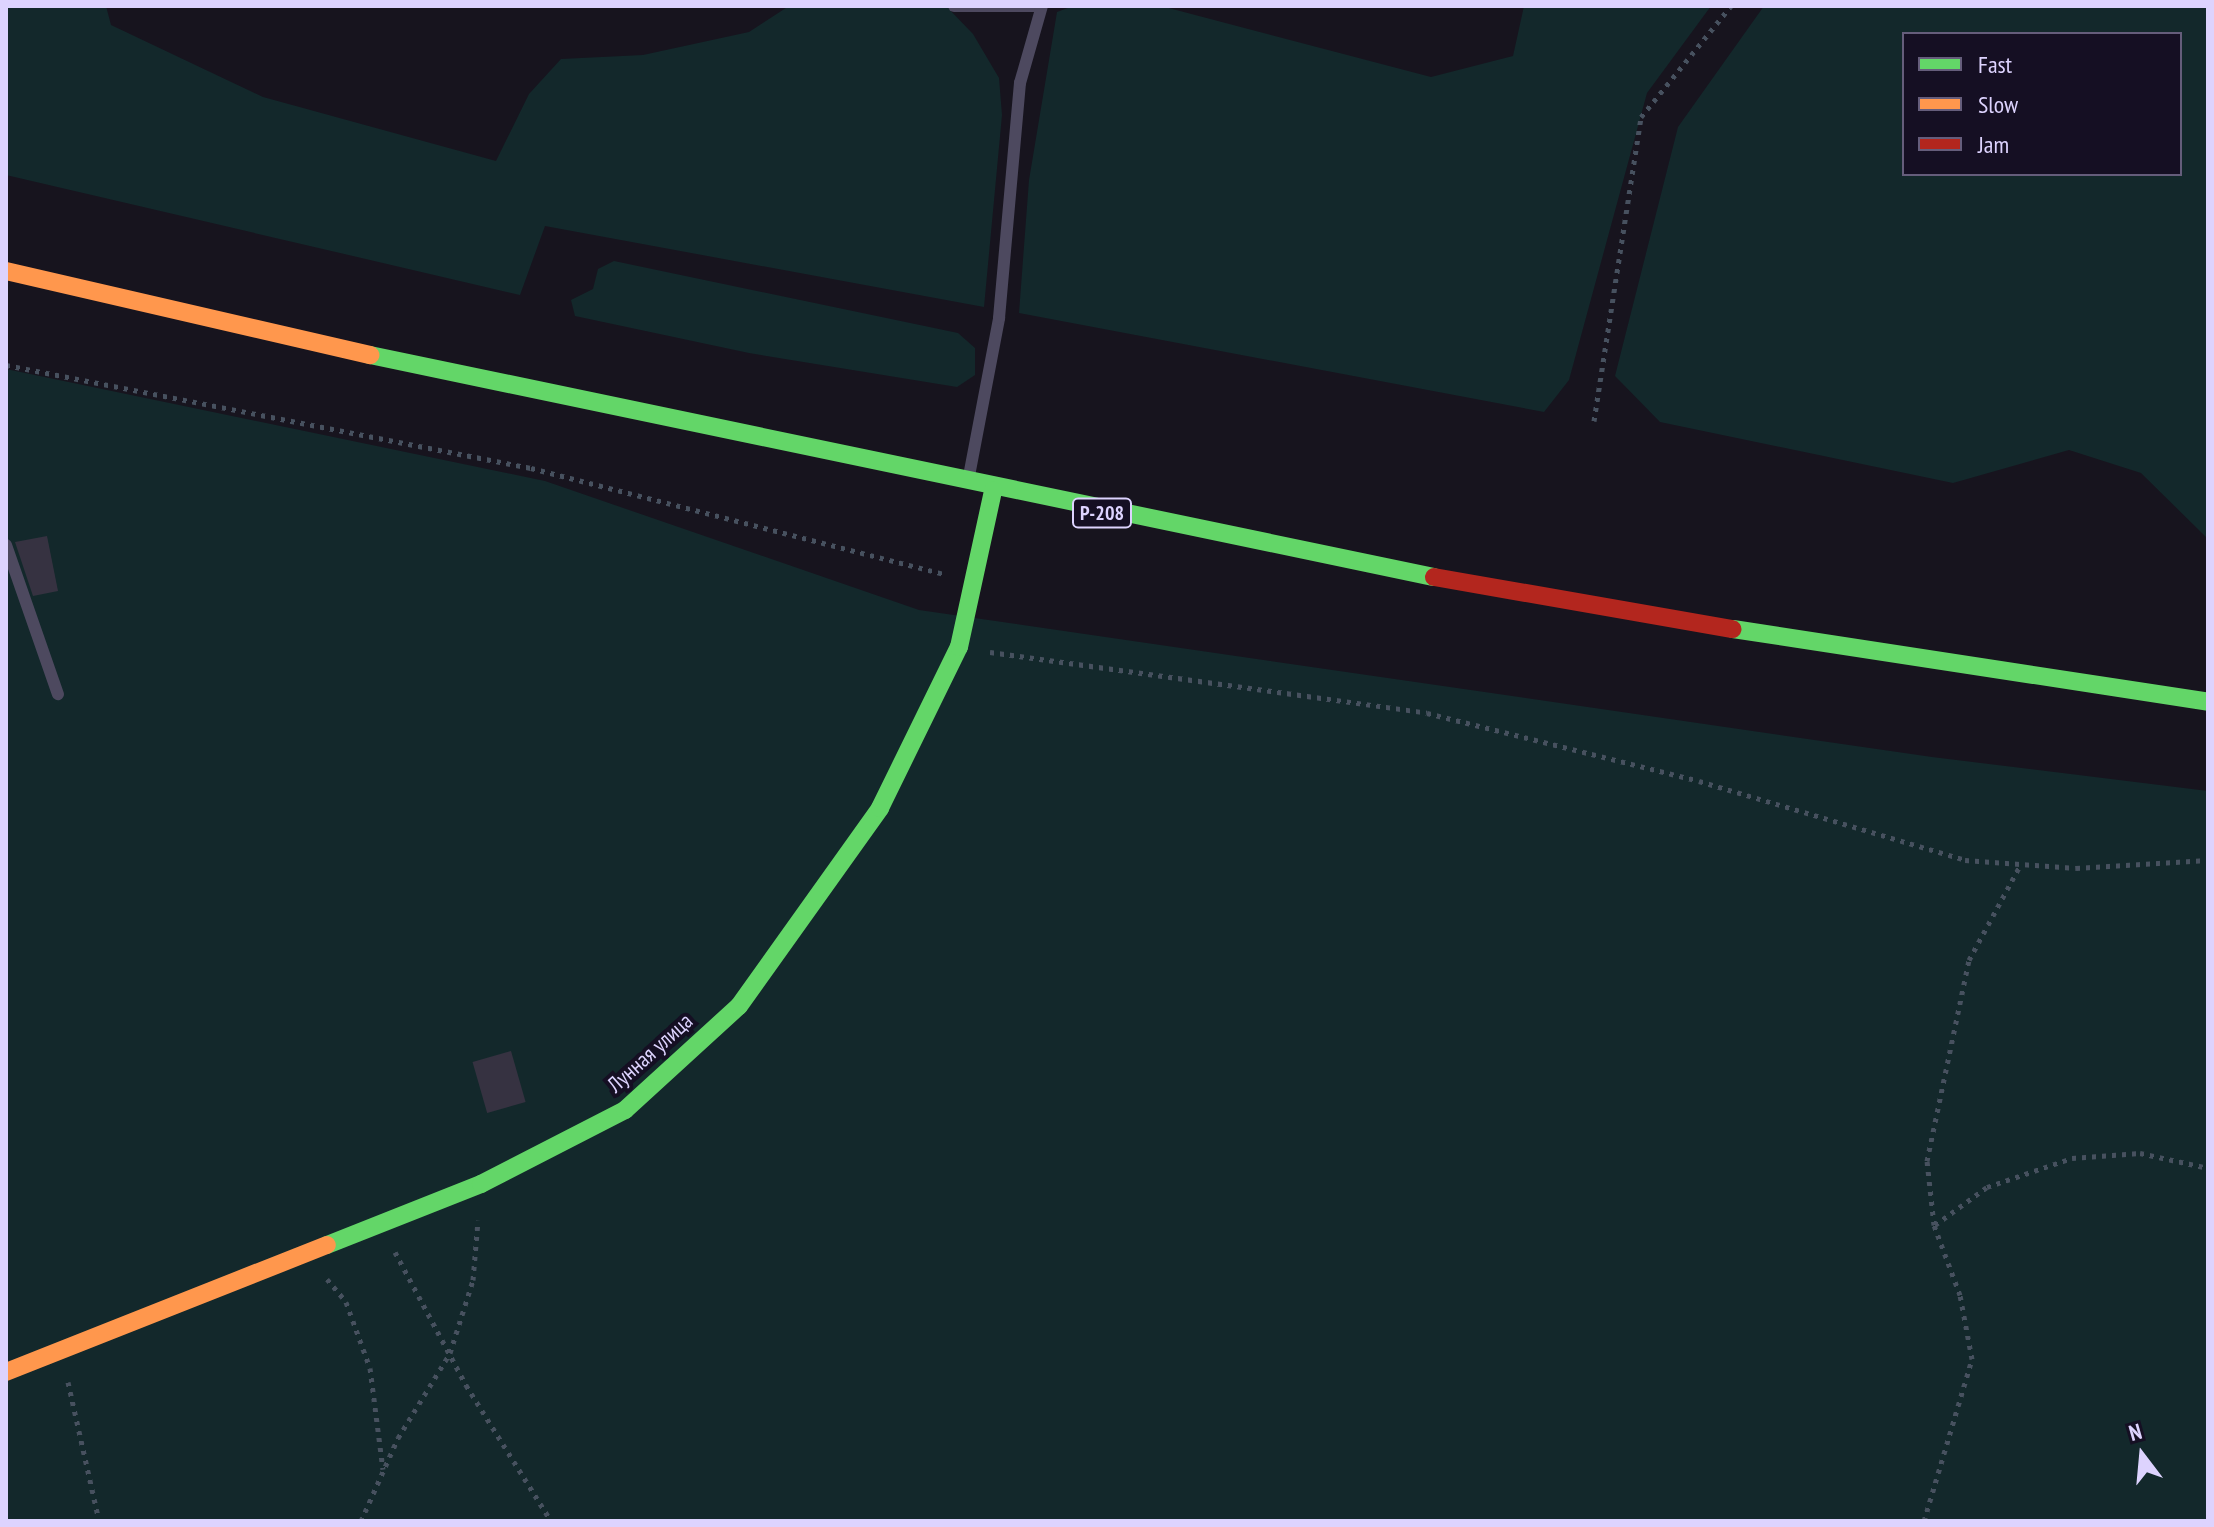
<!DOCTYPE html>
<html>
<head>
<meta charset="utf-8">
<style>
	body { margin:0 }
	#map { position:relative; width:2214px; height:1527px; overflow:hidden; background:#17141e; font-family:"PT Sans Narrow",sans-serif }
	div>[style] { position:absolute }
	.green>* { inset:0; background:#13282b }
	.building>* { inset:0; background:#363241; transform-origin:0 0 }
	.path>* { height:5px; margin-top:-2.5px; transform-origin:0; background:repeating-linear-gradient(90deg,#47515f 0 4px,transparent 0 10px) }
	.lane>* { height:12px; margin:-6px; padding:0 6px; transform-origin:6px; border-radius:6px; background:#4d495f }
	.fast>* { height:18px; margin:-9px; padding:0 9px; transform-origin:9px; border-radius:9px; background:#63d668 }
	.slow>* { height:18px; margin:-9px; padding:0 9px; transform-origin:9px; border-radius:9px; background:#ff974d }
	.jam>* { height:18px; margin:-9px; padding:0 9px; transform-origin:9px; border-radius:9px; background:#b3261e }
	span { translate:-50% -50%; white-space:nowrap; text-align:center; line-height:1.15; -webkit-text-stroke:8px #150f23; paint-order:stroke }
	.shield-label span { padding:2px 6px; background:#150f23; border:2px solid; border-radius:6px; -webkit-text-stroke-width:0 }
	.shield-label { font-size:20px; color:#ddd3fe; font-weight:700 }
	.street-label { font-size:22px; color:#ddd3fe }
	.frame { position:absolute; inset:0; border:8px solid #ddd3fe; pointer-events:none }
	.legend { position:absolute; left:1902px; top:32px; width:280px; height:144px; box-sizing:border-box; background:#150f23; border:2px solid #655d7b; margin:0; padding:10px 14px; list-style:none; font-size:24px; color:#ddd3fe }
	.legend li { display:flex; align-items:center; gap:16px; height:40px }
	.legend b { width:40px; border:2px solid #655d7b }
	.north { position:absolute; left:2102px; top:1415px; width:80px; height:80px; -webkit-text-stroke:6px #150f23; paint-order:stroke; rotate:344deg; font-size:22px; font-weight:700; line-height:32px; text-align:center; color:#ddd3fe }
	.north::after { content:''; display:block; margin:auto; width:28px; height:36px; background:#ddd3fe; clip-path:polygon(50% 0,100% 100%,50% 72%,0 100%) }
</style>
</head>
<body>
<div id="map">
	<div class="green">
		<div style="clip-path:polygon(6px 6px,106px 6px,111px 25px,263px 97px,496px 161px,529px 94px,561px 59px,643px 55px,749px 32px,789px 6px,946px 6px,973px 34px,999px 78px,1002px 115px,984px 307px,545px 226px,520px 295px,6px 175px)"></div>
		<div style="clip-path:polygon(1073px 6px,1161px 6px,1431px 77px,1513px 56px,1524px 6px,1711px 6px,1647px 93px,1569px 380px,1544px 412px,1019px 313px,1029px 180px,1057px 12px)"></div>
		<div style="clip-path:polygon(evenodd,1764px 6px,2208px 6px,2208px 539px,2141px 473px,2069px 450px,1953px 483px,1660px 422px,1615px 376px,1678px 127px,1764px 6px,1904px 34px,2180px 34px,2180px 174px,1904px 174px,1904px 34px)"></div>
		<div style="clip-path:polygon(614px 261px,958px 333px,975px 348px,975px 375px,957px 387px,749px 353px,575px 316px,571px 300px,593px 289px,598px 269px)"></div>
		<div style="clip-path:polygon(6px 369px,545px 481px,919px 610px,1932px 757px,2208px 791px,2208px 1521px,6px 1521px)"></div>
	</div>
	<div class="building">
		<div style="clip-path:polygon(47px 536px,58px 591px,33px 596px,15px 542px)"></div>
		<div style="left:511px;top:1051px;width:53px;height:40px;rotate:74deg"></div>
	</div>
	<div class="path">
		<div style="left:6px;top:365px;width:535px;rotate:11.1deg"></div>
		<div style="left:531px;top:468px;width:425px;rotate:14.4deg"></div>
		<div style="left:1594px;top:421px;width:308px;rotate:-81.2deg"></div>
		<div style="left:1641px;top:117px;width:143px;rotate:-51deg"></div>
		<div style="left:990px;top:652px;width:441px;rotate:7.9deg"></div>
		<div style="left:1427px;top:713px;width:280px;rotate:14deg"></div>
		<div style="left:1699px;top:781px;width:277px;rotate:16.5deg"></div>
		<div style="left:1965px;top:860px;width:111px;rotate:4.1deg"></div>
		<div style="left:2076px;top:868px;width:132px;rotate:-3.5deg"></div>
		<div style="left:1935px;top:1225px;width:64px;rotate:-36.2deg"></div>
		<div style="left:1987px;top:1187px;width:90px;rotate:-18.8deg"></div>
		<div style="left:2072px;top:1158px;width:68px;rotate:-4.2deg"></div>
		<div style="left:2140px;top:1153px;width:70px;rotate:12.4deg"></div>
		<div style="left:395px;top:1252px;width:151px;rotate:61.9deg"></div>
		<div style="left:466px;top:1385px;width:160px;rotate:58deg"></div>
		<div style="left:327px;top:1279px;width:30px;rotate:50deg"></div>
		<div style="left:346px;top:1302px;width:70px;rotate:70deg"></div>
		<div style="left:370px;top:1368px;width:102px;rotate:82.7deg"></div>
		<div style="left:68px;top:1382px;width:142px;rotate:77.4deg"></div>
		<div style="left:361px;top:1521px;width:91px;rotate:-66deg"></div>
		<div style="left:398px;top:1438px;width:100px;rotate:-58.5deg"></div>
		<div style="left:450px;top:1353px;width:77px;rotate:-72.5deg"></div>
		<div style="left:473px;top:1280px;width:60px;rotate:-85.2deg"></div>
		<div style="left:1924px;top:1521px;width:169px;rotate:-73.5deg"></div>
		<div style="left:1972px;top:1359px;width:65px;rotate:-100.6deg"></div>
		<div style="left:1960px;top:1295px;width:75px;rotate:-110.4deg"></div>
		<div style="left:1934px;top:1225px;width:64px;rotate:-96.2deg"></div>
		<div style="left:1927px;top:1161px;width:205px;rotate:-78.2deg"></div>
		<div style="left:1969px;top:960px;width:109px;rotate:-61.6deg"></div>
	</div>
	<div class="lane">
		<div style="left:954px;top:6px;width:85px"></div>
		<div style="left:969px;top:476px;width:161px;rotate:-79.2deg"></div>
		<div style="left:999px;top:318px;width:236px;rotate:-84.9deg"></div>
		<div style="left:1020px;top:83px;width:80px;rotate:-74.1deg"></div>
		<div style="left:6px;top:545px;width:158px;rotate:70.8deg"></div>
	</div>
	<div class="fast">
		<div style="left:370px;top:355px;width:1087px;rotate:11.79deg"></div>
		<div style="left:1733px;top:629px;width:481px;rotate:8.7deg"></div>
		<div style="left:327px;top:1245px;width:166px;rotate:-21.6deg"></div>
		<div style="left:481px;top:1184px;width:162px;rotate:-27.2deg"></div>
		<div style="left:625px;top:1110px;width:154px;rotate:-42.4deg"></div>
		<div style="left:739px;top:1006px;width:243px;rotate:-54.5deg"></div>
		<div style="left:880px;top:808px;width:179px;rotate:-63.9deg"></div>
		<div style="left:959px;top:647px;width:160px;rotate:-77.7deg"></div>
	</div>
	<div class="slow">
		<div style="left:6px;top:271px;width:374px;rotate:13deg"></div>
		<div style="left:6px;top:1372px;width:345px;rotate:-21.6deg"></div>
	</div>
	<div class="jam">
		<div style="left:1434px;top:577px;width:303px;rotate:9.9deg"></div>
	</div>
	<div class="shield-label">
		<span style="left:1102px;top:513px">Р-208</span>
	</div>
	<div class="street-label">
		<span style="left:650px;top:1053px;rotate:-42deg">Лунная улица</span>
	</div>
	<div class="frame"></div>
	<ul class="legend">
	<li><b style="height:10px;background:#63d668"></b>Fast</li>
	<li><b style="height:10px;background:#ff974d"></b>Slow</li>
	<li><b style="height:10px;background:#b3261e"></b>Jam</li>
	</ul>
	<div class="north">N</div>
</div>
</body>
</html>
